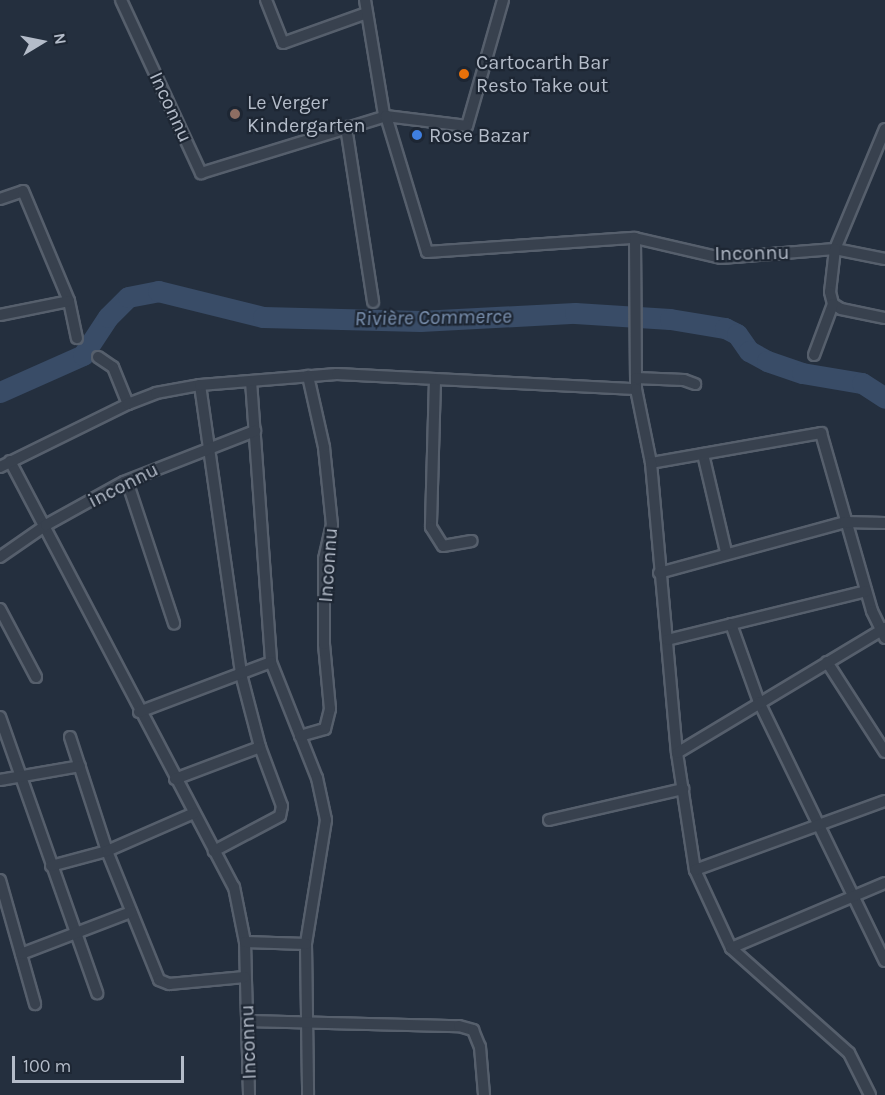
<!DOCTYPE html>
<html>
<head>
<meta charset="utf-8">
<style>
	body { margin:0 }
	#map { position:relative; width:885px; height:1095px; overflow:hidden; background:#242f3e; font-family:Karla,sans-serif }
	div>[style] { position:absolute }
	.river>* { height:21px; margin:-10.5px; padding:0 10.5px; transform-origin:10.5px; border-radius:10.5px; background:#394c67 }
	.roads { filter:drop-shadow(2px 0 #565f6c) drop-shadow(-2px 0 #565f6c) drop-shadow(0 2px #565f6c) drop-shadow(0 -2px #565f6c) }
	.minor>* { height:10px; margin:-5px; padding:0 5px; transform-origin:5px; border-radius:5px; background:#38414e }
	.dots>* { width:16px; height:16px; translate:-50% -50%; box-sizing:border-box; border:3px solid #1d2633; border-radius:50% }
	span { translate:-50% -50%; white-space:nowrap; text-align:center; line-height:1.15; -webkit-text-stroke:4.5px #1d2633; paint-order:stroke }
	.poi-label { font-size:20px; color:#b4bcc9 }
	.left { translate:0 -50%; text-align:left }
	.street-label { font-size:20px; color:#b4bcc9 }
	.water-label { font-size:21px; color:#7c92b1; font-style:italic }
	.north { position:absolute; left:12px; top:12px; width:60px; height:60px; -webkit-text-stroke:4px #1d2633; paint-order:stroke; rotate:80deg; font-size:16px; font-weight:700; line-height:24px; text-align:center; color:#b4bcc9 }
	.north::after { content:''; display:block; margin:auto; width:21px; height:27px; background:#b4bcc9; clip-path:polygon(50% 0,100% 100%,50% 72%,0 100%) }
	.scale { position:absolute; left:12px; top:1056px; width:172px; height:27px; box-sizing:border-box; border:3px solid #b4bcc9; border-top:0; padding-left:8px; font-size:18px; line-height:21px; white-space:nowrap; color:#b4bcc9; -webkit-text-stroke:4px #1d2633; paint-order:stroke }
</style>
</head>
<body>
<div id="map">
	<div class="river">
		<div style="left:0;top:392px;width:91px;rotate:-24deg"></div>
		<div style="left:83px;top:355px;width:45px;rotate:-56.7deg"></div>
		<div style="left:108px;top:317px;width:28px;rotate:-45deg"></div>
		<div style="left:128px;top:297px;width:31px;rotate:-11deg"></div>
		<div style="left:158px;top:291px;width:108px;rotate:13.9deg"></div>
		<div style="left:263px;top:317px;width:157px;rotate:1.5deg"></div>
		<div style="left:420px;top:321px;width:155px;rotate:-3deg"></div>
		<div style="left:575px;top:313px;width:95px;rotate:3.6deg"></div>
		<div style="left:670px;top:319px;width:56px;rotate:9.3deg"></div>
		<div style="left:725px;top:328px;width:13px;rotate:27deg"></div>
		<div style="left:737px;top:334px;width:21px;rotate:55deg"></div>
		<div style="left:749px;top:351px;width:21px;rotate:29deg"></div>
		<div style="left:767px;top:361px;width:37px;rotate:19deg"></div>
		<div style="left:802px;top:373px;width:61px;rotate:9.5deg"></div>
		<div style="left:862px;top:383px;width:27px;rotate:33deg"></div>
	</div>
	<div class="roads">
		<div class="minor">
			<div style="left:121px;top:0;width:191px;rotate:65.2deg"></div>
			<div style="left:201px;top:173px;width:194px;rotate:-17.1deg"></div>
			<div style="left:266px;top:0;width:46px;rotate:68.4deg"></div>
			<div style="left:283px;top:43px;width:89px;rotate:-19.7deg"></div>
			<div style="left:365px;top:0;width:117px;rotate:80.6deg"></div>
			<div style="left:503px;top:0;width:131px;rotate:105.9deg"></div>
			<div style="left:467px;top:126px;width:82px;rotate:-173deg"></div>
			<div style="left:386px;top:116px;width:142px;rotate:73.2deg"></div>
			<div style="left:427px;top:252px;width:208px;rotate:-3.9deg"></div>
			<div style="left:635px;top:238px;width:88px;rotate:13.1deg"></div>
			<div style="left:721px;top:258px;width:114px;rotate:-4.5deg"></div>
			<div style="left:835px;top:249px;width:51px;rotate:11.3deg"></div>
			<div style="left:346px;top:127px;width:177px;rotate:81.2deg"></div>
			<div style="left:885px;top:129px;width:130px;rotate:112.6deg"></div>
			<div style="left:835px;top:249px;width:43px;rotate:96.6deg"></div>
			<div style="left:830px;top:292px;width:12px;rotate:76deg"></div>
			<div style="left:833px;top:304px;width:9px;rotate:32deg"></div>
			<div style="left:841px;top:309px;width:45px;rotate:11.6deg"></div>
			<div style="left:0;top:199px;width:24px;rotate:-19deg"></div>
			<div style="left:23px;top:191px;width:119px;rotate:67.3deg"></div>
			<div style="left:69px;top:301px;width:38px;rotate:78deg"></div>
			<div style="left:635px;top:238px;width:151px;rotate:89.6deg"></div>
			<div style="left:0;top:315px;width:70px;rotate:-11.5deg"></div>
			<div style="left:814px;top:355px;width:54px;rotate:-69.6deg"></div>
			<div style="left:98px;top:357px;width:18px;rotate:34deg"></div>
			<div style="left:113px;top:367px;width:40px;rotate:68deg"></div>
			<div style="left:636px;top:378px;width:48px;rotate:2.4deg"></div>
			<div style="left:684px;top:380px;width:12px;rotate:20deg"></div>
			<div style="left:435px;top:380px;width:147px;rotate:91.6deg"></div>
			<div style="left:431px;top:527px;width:22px;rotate:58deg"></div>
			<div style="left:443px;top:546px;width:29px;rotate:-10deg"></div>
			<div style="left:251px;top:381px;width:282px;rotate:85.9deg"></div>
			<div style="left:271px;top:662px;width:125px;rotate:68.4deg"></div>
			<div style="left:317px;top:778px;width:43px;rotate:77.9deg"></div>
			<div style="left:326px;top:820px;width:126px;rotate:99.2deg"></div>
			<div style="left:306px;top:944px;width:151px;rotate:89.2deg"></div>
			<div style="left:200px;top:385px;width:292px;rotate:81.9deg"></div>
			<div style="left:241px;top:674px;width:75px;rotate:75.4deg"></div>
			<div style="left:260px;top:747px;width:63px;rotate:69.6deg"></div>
			<div style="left:282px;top:806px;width:10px;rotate:101deg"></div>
			<div style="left:280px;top:816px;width:75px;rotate:152.1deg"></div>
			<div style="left:703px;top:454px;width:101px;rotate:76.8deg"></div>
			<div style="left:10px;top:461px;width:481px;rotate:62.3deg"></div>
			<div style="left:234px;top:887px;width:56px;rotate:78.7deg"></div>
			<div style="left:245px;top:942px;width:153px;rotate:88.5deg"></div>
			<div style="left:651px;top:463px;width:173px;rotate:-10deg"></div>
			<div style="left:821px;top:433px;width:185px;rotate:74deg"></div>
			<div style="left:872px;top:611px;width:30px;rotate:64deg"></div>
			<div style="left:0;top:467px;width:143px;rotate:-26.2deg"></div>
			<div style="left:128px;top:404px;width:30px;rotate:-21deg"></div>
			<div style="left:156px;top:393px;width:45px;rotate:-10.3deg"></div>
			<div style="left:200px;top:385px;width:137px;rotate:-4.6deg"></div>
			<div style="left:337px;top:374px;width:299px;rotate:2.9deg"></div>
			<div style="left:636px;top:389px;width:76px;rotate:78.5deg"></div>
			<div style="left:651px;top:463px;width:291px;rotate:84.9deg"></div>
			<div style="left:677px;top:753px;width:118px;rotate:81.3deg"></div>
			<div style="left:695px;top:870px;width:86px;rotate:65.2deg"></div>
			<div style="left:731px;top:948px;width:158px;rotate:41.7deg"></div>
			<div style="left:849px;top:1053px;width:47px;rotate:63.4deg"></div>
			<div style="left:127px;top:481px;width:150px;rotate:71.7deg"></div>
			<div style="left:0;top:557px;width:56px;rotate:-34.8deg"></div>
			<div style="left:46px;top:525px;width:89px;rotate:-28.9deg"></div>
			<div style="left:124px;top:482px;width:141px;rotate:-21.3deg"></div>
			<div style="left:659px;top:573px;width:193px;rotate:-15.3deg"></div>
			<div style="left:845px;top:522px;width:40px;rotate:1.4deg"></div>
			<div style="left:0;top:609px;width:77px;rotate:62.1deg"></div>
			<div style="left:731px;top:624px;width:83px;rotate:70.3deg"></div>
			<div style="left:759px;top:702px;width:288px;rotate:64.1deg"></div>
			<div style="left:667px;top:640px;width:205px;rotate:-13.8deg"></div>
			<div style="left:827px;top:662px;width:107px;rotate:57.2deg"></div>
			<div style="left:139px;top:712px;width:141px;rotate:-20.7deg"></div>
			<div style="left:0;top:717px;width:293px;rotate:70.6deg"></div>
			<div style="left:300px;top:736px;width:26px;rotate:-16deg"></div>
			<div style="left:325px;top:729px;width:21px;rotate:-76deg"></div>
			<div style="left:330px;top:709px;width:65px;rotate:-95.3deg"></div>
			<div style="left:324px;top:644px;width:85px;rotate:-90deg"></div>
			<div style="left:324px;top:559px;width:35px;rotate:-77deg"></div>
			<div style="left:332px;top:525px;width:78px;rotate:-95.9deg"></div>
			<div style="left:324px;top:447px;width:73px;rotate:-102.7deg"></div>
			<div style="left:70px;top:737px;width:120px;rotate:72deg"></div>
			<div style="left:107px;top:851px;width:139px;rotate:68deg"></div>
			<div style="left:159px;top:980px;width:11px;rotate:22deg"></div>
			<div style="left:169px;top:984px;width:76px;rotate:-5.3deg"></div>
			<div style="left:677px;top:753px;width:243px;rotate:-31deg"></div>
			<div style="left:175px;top:779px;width:91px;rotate:-20.6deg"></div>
			<div style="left:0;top:780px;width:81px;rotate:-9.9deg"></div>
			<div style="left:549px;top:820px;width:138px;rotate:-13deg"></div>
			<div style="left:51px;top:866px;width:58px;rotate:-15deg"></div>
			<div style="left:107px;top:851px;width:95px;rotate:-23.6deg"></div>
			<div style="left:695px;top:870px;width:202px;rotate:-20deg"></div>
			<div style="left:0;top:880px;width:129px;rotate:74.2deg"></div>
			<div style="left:245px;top:942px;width:61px;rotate:1.9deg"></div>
			<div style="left:731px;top:948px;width:167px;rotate:-22.9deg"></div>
			<div style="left:21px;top:954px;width:118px;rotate:-20.9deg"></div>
			<div style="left:247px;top:1021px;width:212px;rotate:1.4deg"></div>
			<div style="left:459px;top:1026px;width:15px;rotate:16deg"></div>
			<div style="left:473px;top:1030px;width:18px;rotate:68deg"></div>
			<div style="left:480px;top:1047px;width:48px;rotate:85.2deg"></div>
		</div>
	</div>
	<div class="dots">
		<div style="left:464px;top:74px;background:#e8710a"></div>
		<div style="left:235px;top:114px;background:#8d6e63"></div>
		<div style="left:417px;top:135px;background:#3f7fe0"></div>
	</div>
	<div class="poi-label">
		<span class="left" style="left:476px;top:74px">Cartocarth Bar<br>Resto Take out</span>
		<span class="left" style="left:247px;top:114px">Le Verger<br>Kindergarten</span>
		<span class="left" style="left:429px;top:135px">Rose Bazar</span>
	</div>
	<div class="street-label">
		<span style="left:171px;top:107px;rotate:65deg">Inconnu</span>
		<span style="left:752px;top:253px;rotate:-1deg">Inconnu</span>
		<span style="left:123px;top:485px;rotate:-27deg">inconnu</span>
		<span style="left:328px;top:565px;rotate:-86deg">Inconnu</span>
		<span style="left:248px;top:1042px;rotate:-92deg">Inconnu</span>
	</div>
	<div class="water-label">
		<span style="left:433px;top:317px;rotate:-1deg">Rivière Commerce</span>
	</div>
	<div class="north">N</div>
	<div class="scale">100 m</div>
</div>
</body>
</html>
